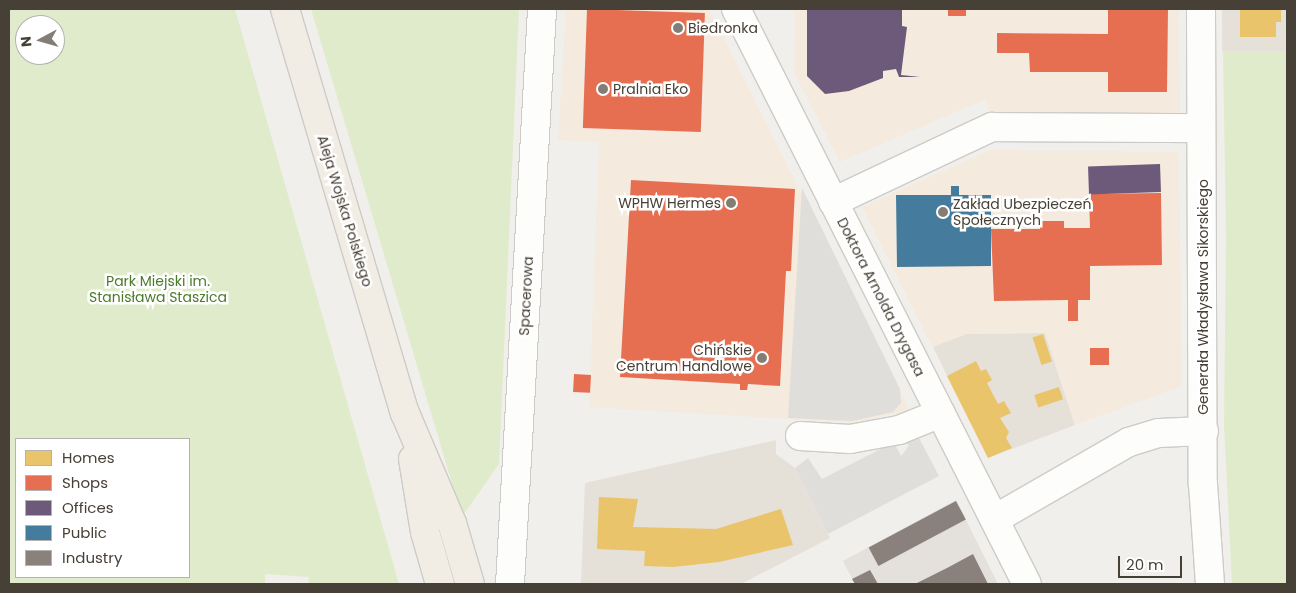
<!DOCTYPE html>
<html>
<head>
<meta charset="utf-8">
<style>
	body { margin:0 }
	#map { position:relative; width:1296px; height:593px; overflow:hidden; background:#f1efeb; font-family:Poppins,sans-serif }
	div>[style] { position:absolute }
	.residential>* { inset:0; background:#e5e0d8; transform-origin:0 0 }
	.commercial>* { inset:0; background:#f4eade }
	.industrial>* { inset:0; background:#e4e0dc }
	.green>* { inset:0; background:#e0ebcb }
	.parking>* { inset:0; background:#e0deda }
	.homes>* { inset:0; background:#e9c46a; transform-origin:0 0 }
	.shops>* { inset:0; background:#e76f51; transform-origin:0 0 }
	.offices>* { inset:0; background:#6d597a; transform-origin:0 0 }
	.public>* { inset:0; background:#457b9d }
	.industry>* { inset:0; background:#8a817c; transform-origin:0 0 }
	.roads { filter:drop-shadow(1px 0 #cdcbc7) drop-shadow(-1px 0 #cdcbc7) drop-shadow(0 1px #cdcbc7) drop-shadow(0 -1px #cdcbc7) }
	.minor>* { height:28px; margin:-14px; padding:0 14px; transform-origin:14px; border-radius:14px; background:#fdfdfc }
	.major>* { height:28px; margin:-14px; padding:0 14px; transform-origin:14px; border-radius:14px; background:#f1ece4 }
	.dots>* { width:14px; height:14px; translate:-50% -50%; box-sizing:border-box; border:2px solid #fff; border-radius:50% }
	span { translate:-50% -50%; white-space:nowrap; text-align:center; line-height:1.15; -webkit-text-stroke:5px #fff; paint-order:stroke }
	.poi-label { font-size:14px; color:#474036 }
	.left { translate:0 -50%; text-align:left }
	.right { translate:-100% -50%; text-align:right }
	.street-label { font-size:14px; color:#474036 }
	.park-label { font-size:14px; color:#4b7a29 }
	.frame { position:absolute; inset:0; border:10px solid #474036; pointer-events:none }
	.legend { position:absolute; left:15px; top:438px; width:175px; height:140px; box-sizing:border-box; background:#fff; border:1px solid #b5b3af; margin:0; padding:6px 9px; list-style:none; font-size:15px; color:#474036 }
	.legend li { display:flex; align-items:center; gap:10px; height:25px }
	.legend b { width:25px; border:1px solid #b5b3af }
	.north { position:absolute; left:15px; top:15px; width:50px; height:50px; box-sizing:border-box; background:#fff; border:1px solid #b5b3af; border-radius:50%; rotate:264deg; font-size:14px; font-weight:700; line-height:20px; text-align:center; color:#474036 }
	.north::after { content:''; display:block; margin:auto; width:18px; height:22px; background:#827d75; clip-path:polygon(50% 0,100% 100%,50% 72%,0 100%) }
	.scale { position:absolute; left:1118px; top:556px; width:64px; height:22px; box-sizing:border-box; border:2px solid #474036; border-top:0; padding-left:6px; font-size:15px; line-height:18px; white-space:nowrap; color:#474036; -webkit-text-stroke:4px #fff; paint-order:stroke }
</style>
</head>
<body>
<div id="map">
	<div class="residential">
		<div style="left:1222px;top:9px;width:65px;height:42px"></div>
		<div style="clip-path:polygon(1045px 333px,1075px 425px,988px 458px,933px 347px,966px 334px)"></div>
		<div style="clip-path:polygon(776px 440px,776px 454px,795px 468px,830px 538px,741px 584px,581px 584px,585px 483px)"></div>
	</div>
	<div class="commercial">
		<div style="clip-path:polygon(566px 9px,709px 9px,910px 410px,854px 423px,589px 407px,599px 142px,558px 140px)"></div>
		<div style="clip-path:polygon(795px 9px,1179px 9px,1180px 116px,991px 120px,986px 99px,840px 162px,794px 72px)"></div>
		<div style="clip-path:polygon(990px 150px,1179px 152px,1182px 386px,1075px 425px,1045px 333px,966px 334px,932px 347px,862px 207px)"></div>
	</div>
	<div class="industrial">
		<div style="clip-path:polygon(956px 500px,998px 584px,855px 584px,843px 561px)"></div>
	</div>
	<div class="green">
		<div style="clip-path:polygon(evenodd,9px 9px,235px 9px,399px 584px,308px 584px,309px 577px,265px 574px,265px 584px,9px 584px,9px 9px,25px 25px,55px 25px,55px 55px,25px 55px,25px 25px,9px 9px,16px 439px,189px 439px,189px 577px,16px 577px,16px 439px)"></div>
		<div style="clip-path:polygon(311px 9px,519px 9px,499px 464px,462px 517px)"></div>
		<div style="clip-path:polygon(1223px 51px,1287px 51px,1287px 584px,1232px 584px,1224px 426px,1226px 237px)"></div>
	</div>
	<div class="parking">
		<div style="clip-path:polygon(802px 188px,900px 389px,901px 403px,893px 412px,852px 421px,788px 418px)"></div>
		<div style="clip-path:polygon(918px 436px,939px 476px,828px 534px,795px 468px,808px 458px,822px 479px,894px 442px,901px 456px,909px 446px,904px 440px)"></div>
	</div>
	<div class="homes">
		<div style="clip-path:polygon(1240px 9px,1281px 9px,1281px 22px,1276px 22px,1276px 37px,1240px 37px)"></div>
		<div style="left:1043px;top:334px;width:29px;height:11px;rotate:72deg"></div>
		<div style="clip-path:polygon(976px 361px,981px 371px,986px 369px,992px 380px,987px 383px,998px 404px,1004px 401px,1011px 413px,1000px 418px,1009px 432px,1006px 438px,1012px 448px,988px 458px,947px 376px)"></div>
		<div style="left:1059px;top:387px;width:13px;height:26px;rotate:72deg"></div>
		<div style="clip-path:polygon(599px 497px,638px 499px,633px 527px,716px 529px,781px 509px,793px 545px,719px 562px,673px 567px,644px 566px,645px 551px,597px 549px)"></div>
	</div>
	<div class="shops">
		<div style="left:587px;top:9px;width:118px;height:119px;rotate:2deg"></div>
		<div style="left:948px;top:9px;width:18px;height:7px"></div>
		<div style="clip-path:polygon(1108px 9px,1168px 9px,1167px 92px,1108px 92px,1108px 72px,1030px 72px,1029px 53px,997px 53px,997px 33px,1108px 34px)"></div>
		<div style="clip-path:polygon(631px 180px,795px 189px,791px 271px,786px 271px,780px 386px,748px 384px,747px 390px,740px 390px,740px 384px,620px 377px)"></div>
		<div style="clip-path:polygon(1161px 193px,1162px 265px,1090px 266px,1090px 300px,1078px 300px,1078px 321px,1068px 321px,1068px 300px,994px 301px,991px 229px,1040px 229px,1040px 221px,1064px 221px,1064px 228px,1090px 228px,1089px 194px)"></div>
		<div style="left:1090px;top:348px;width:19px;height:17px"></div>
		<div style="left:574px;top:374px;width:17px;height:18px;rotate:3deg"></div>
	</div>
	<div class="offices">
		<div style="clip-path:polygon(807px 9px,902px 9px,902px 26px,907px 27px,901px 75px,920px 77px,899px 77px,896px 69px,883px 71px,883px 78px,849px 91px,825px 94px,807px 76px)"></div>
		<div style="left:1160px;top:164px;width:28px;height:72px;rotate:88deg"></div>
	</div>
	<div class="public">
		<div style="clip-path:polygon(951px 186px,959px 186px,959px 195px,991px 195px,991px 266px,897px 267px,896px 195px,951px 195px)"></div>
	</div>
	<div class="industry">
		<div style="left:956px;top:501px;width:21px;height:99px;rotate:62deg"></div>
		<div style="clip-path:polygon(973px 554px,988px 584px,915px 584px,947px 568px)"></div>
		<div style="clip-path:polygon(870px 570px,878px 584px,855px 584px,852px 579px)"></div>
	</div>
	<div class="roads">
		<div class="minor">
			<div style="left:736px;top:9px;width:644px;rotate:63.16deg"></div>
			<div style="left:1201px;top:9px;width:475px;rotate:89.8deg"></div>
			<div style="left:1203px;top:484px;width:100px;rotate:86deg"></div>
			<div style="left:833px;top:202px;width:176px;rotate:-25.3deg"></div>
			<div style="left:992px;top:127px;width:209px;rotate:0.3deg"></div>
			<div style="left:800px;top:436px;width:50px;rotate:3.4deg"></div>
			<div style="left:850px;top:439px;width:50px;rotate:-10.4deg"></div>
			<div style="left:899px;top:430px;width:45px;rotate:-22deg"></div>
			<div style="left:995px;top:519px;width:155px;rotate:-29.9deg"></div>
			<div style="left:1129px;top:442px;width:31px;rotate:-17deg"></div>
			<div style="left:1159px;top:433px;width:45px;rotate:-2.5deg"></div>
			<div style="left:510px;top:584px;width:576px;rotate:-86.81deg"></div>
		</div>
		<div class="major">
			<div style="left:285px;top:9px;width:421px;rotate:73.5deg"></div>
			<div style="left:405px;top:413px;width:120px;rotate:66.9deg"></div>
			<div style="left:452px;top:523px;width:64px;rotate:73.6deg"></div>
			<div style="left:413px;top:459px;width:74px;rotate:80.7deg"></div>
			<div style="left:425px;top:532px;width:54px;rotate:73.9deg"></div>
		</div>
	</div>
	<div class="dots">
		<div style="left:678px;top:28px;background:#827d75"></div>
		<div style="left:603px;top:89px;background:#827d75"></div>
		<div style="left:731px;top:203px;background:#827d75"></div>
		<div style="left:943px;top:212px;background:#827d75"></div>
		<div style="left:762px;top:358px;background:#827d75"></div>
	</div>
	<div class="poi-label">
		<span class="left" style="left:688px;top:28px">Biedronka</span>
		<span class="left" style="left:613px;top:89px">Pralnia Eko</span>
		<span class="right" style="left:721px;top:203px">WPHW Hermes</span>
		<span class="left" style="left:953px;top:212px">Zakład Ubezpieczeń<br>Społecznych</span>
		<span class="right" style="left:752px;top:358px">Chińskie<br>Centrum Handlowe</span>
	</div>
	<div class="street-label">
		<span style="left:345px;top:211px;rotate:73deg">Aleja Wojska Polskiego</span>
		<span style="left:526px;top:296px;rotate:-87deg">Spacerowa</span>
		<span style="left:881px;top:297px;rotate:63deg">Doktora Arnolda Drygasa</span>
		<span style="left:1203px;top:297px;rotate:-90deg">Generała Władysława Sikorskiego</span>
	</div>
	<div class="park-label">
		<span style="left:158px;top:289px">Park Miejski im.<br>Stanisława Staszica</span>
	</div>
	<div class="frame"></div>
	<ul class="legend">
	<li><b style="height:14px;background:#e9c46a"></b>Homes</li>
	<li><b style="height:14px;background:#e76f51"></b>Shops</li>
	<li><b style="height:14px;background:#6d597a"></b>Offices</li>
	<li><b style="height:14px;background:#457b9d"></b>Public</li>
	<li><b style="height:14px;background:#8a817c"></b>Industry</li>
	</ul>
	<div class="north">N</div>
	<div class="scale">20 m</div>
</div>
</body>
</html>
